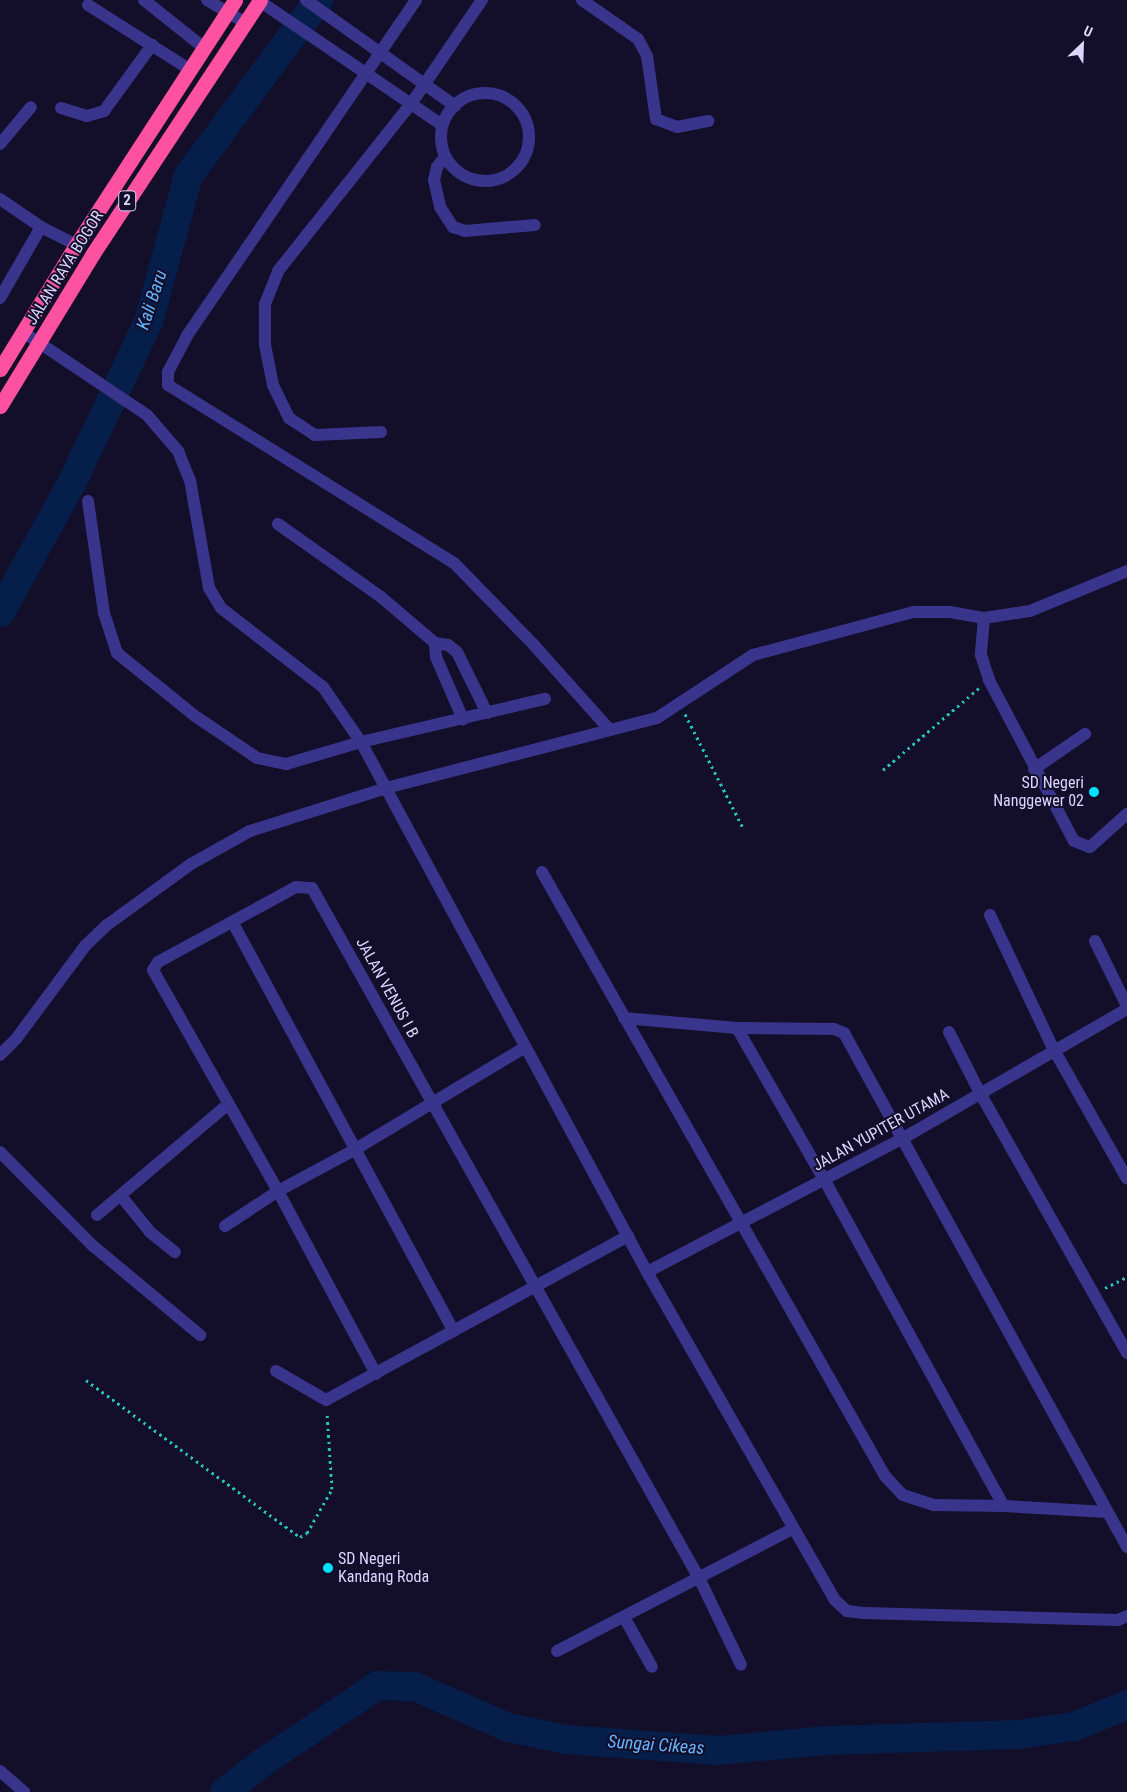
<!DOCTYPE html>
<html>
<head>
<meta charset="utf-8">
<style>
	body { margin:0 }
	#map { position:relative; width:1127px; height:1792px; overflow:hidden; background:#130e29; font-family:"Roboto Condensed",sans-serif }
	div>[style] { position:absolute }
	.river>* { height:29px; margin:-14.5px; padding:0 14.5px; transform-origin:14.5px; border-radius:14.5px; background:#061e4a }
	.path>* { height:3px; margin-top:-1.5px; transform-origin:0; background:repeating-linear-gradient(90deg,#25c3bc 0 2.5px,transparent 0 6.5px) }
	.minor>* { height:12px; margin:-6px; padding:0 6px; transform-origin:6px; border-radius:6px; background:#3a358c }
	.minor>.ring { margin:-6px; padding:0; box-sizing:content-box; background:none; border:12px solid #3a358c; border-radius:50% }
	.highway>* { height:15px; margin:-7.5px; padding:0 7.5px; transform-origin:7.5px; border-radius:7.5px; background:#ff51a2 }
	.dots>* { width:14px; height:14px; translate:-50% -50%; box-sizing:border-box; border:2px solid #130e29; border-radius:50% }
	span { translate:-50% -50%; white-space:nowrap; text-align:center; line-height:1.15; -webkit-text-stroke:4px #130e29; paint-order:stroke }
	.shield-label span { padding:1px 4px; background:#130e29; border:1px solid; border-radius:4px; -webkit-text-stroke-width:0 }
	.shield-label { font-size:15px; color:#dbd6ff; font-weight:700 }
	.street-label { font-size:16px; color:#dbd6ff }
	.poi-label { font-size:16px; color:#dbd6ff }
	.right { translate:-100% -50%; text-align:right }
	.left { translate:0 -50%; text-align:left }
	.water-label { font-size:18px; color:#64b5ff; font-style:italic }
	.north { position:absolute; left:1057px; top:20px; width:50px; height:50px; -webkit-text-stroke:4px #130e29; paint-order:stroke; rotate:24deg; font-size:14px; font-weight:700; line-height:20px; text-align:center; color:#dbd6ff }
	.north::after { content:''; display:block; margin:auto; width:18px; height:22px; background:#dbd6ff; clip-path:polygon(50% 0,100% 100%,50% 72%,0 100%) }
</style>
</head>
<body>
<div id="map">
	<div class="river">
		<div style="left:0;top:612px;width:152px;rotate:-61.2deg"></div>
		<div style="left:73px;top:479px;width:175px;rotate:-64.6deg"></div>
		<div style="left:148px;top:321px;width:151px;rotate:-74.7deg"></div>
		<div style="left:188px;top:175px;width:218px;rotate:-53.4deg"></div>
		<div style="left:224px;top:1792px;width:48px;rotate:-38.3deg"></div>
		<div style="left:262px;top:1762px;width:138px;rotate:-33.8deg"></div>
		<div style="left:377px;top:1685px;width:37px;rotate:2deg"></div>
		<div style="left:414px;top:1686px;width:103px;rotate:23.6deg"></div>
		<div style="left:508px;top:1727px;width:58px;rotate:11.9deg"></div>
		<div style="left:565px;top:1739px;width:153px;rotate:4.1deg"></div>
		<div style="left:718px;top:1750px;width:108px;rotate:-5.3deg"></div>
		<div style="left:826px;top:1740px;width:191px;rotate:-1.8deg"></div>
		<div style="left:1017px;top:1734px;width:58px;rotate:-8deg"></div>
		<div style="left:1074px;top:1726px;width:57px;rotate:-22.5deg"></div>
	</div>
	<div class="path">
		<div style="left:685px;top:714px;width:126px;rotate:63deg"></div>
		<div style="left:883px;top:770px;width:126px;rotate:-40.5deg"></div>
		<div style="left:1105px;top:1288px;width:25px;rotate:-27deg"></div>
		<div style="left:86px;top:1380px;width:265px;rotate:36.3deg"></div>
		<div style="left:300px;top:1537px;width:8px;rotate:-30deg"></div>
		<div style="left:307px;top:1533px;width:51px;rotate:-60.4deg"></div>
		<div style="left:332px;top:1489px;width:75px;rotate:-93.8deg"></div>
	</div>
	<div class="minor">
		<div style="left:144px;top:0;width:75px;rotate:38.5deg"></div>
		<div style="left:207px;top:0;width:43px;rotate:30.7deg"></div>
		<div style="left:258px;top:0;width:222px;rotate:34.2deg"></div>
		<div style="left:306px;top:0;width:183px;rotate:35.4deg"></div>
		<div style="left:416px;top:0;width:407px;rotate:124.3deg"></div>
		<div style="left:187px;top:336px;width:41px;rotate:117.8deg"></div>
		<div style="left:168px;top:372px;width:13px;rotate:90deg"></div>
		<div style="left:168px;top:385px;width:337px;rotate:31.9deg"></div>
		<div style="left:454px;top:563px;width:113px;rotate:45.7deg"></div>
		<div style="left:533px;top:644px;width:114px;rotate:48.2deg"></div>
		<div style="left:582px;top:0;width:68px;rotate:34.9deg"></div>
		<div style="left:638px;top:39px;width:19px;rotate:62deg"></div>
		<div style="left:647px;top:56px;width:64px;rotate:81.9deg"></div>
		<div style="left:656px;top:119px;width:22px;rotate:21deg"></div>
		<div style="left:677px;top:127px;width:32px;rotate:-11deg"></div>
		<div style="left:88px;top:5px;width:120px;rotate:32.4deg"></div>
		<div class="ring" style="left:441px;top:93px;width:76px;height:76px"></div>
		<div style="left:61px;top:108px;width:27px;rotate:17deg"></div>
		<div style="left:87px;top:116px;width:18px;rotate:-16deg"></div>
		<div style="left:104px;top:111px;width:82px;rotate:-54deg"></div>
		<div style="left:0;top:144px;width:48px;rotate:-50deg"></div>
		<div style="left:445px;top:157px;width:13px;rotate:129deg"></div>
		<div style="left:437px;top:167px;width:13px;rotate:103deg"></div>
		<div style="left:434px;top:180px;width:28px;rotate:77deg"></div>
		<div style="left:440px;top:207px;width:24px;rotate:57deg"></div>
		<div style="left:453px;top:227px;width:13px;rotate:18deg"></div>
		<div style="left:465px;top:231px;width:70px;rotate:-4.9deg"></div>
		<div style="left:0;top:199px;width:50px;rotate:34.3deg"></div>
		<div style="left:41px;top:227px;width:39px;rotate:27deg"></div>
		<div style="left:0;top:298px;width:82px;rotate:-60deg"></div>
		<div style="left:23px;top:332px;width:149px;rotate:33.8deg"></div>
		<div style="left:147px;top:415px;width:48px;rotate:49.3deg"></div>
		<div style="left:178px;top:451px;width:31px;rotate:68deg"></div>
		<div style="left:190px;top:480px;width:110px;rotate:80deg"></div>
		<div style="left:209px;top:588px;width:23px;rotate:59deg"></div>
		<div style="left:221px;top:608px;width:129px;rotate:37.8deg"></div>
		<div style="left:323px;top:687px;width:67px;rotate:55.4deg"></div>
		<div style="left:361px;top:742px;width:602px;rotate:61.65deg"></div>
		<div style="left:647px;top:1272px;width:378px;rotate:60.2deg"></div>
		<div style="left:835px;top:1600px;width:16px;rotate:43deg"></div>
		<div style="left:847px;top:1611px;width:17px;rotate:7deg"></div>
		<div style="left:864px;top:1613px;width:254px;rotate:1.6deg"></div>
		<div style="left:1118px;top:1620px;width:10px;rotate:-24deg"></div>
		<div style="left:381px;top:432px;width:66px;rotate:177.4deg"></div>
		<div style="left:315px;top:435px;width:31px;rotate:-147deg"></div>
		<div style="left:289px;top:418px;width:37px;rotate:-116deg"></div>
		<div style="left:273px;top:385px;width:41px;rotate:-101.3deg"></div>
		<div style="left:265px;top:345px;width:41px;rotate:-90deg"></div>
		<div style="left:265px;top:304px;width:35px;rotate:-68deg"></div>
		<div style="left:278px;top:271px;width:213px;rotate:-51.5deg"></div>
		<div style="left:411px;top:104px;width:126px;rotate:-55.7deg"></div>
		<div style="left:88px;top:501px;width:113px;rotate:81.9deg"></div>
		<div style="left:104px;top:613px;width:42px;rotate:72deg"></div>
		<div style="left:117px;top:653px;width:100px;rotate:38.9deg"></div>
		<div style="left:195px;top:716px;width:75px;rotate:34.1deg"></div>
		<div style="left:257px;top:758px;width:30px;rotate:12deg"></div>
		<div style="left:286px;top:764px;width:78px;rotate:-16.3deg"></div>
		<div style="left:361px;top:742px;width:189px;rotate:-13.2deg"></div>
		<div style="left:278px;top:524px;width:126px;rotate:35.3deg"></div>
		<div style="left:381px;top:597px;width:71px;rotate:40.4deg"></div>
		<div style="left:435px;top:643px;width:13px;rotate:9deg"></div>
		<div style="left:448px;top:645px;width:11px;rotate:38deg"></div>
		<div style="left:457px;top:652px;width:68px;rotate:63.8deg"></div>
		<div style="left:984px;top:618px;width:37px;rotate:95deg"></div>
		<div style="left:981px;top:655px;width:26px;rotate:72deg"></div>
		<div style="left:989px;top:680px;width:182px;rotate:62.2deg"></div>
		<div style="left:1074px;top:841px;width:17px;rotate:21deg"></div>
		<div style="left:1090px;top:847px;width:50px;rotate:-41.7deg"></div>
		<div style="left:435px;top:643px;width:14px;rotate:86deg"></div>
		<div style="left:436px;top:657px;width:68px;rotate:66.5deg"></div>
		<div style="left:1034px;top:769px;width:62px;rotate:-34.5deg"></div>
		<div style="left:542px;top:872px;width:695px;rotate:60.41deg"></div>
		<div style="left:885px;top:1476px;width:26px;rotate:47deg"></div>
		<div style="left:903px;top:1495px;width:33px;rotate:18deg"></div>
		<div style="left:934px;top:1505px;width:70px;rotate:0.8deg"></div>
		<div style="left:990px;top:915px;width:147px;rotate:64.7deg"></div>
		<div style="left:1053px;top:1048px;width:150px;rotate:60.5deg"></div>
		<div style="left:233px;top:923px;width:464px;rotate:61.6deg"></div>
		<div style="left:1095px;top:941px;width:72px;rotate:63.8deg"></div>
		<div style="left:624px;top:1018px;width:113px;rotate:5.1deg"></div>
		<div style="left:737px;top:1028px;width:97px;rotate:0.6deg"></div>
		<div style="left:834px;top:1029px;width:11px;rotate:22deg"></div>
		<div style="left:844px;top:1033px;width:587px;rotate:61.16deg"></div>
		<div style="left:737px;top:1028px;width:177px;rotate:60.1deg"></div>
		<div style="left:825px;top:1181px;width:371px;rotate:61.2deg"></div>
		<div style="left:1004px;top:1506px;width:103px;rotate:3.3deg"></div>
		<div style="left:949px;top:1032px;width:68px;rotate:63.1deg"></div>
		<div style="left:980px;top:1093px;width:299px;rotate:60.5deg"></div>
		<div style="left:0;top:1055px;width:23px;rotate:-45deg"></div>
		<div style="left:16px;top:1039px;width:116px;rotate:-53.4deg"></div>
		<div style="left:85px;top:946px;width:30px;rotate:-44deg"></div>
		<div style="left:107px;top:925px;width:104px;rotate:-36deg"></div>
		<div style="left:191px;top:864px;width:68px;rotate:-29.2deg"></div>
		<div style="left:250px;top:831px;width:143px;rotate:-17.5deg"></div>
		<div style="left:386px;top:788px;width:280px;rotate:-14.5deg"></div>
		<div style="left:657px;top:718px;width:115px;rotate:-33.3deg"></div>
		<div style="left:753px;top:655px;width:167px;rotate:-15deg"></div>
		<div style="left:914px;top:612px;width:36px"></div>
		<div style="left:950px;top:612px;width:35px;rotate:10deg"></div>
		<div style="left:984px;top:618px;width:47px;rotate:-8.7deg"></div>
		<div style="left:1030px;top:611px;width:105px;rotate:-22.4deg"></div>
		<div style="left:0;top:1152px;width:131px;rotate:45.3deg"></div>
		<div style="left:92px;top:1245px;width:141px;rotate:39.8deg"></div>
		<div style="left:121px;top:1196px;width:46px;rotate:51.1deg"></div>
		<div style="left:150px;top:1232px;width:32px;rotate:39deg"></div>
		<div style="left:97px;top:1215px;width:170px;rotate:-40.2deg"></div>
		<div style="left:225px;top:1226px;width:64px;rotate:-33.4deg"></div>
		<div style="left:278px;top:1191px;width:86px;rotate:-28.3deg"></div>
		<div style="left:354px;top:1150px;width:198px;rotate:-31deg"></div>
		<div style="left:647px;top:1272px;width:285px;rotate:-27.6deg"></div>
		<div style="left:900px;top:1140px;width:262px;rotate:-30deg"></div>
		<div style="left:276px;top:1371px;width:58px;rotate:30.1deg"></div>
		<div style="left:326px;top:1400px;width:344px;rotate:-28.5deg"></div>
		<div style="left:376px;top:1374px;width:208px;rotate:-118.2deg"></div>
		<div style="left:278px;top:1191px;width:254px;rotate:-119.5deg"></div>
		<div style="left:153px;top:970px;width:9px;rotate:-58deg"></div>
		<div style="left:158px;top:962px;width:157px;rotate:-28.5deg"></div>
		<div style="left:296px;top:887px;width:16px;rotate:4deg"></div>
		<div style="left:312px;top:888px;width:793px;rotate:60.72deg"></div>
		<div style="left:700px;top:1580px;width:94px;rotate:64.2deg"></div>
		<div style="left:624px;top:1617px;width:57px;rotate:60.8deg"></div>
		<div style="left:557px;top:1651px;width:265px;rotate:-27.4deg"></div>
		<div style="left:0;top:1771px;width:32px;rotate:41deg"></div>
	</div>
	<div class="highway">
		<div style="left:0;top:369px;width:145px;rotate:-58.5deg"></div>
		<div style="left:76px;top:245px;width:292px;rotate:-57deg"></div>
		<div style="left:0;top:406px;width:177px;rotate:-58.6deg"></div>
		<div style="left:92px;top:255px;width:305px;rotate:-56.6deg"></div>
	</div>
	<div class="dots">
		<div style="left:1094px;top:792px;background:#02e2ff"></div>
		<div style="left:328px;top:1568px;background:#02e2ff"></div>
	</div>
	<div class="shield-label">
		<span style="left:127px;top:201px">2</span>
	</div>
	<div class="street-label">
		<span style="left:65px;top:268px;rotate:-58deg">JALAN RAYA BOGOR</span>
		<span style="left:387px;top:988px;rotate:61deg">JALAN VENUS I B</span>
		<span style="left:881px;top:1130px;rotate:-29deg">JALAN YUPITER UTAMA</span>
	</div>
	<div class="poi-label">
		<span class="right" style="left:1084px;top:792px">SD Negeri<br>Nanggewer 02</span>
		<span class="left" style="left:338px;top:1568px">SD Negeri<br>Kandang Roda</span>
	</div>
	<div class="water-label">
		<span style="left:152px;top:300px;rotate:-72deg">Kali Baru</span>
		<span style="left:656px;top:1745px;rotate:4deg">Sungai Cikeas</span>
	</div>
	<div class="north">U</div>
</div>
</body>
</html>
